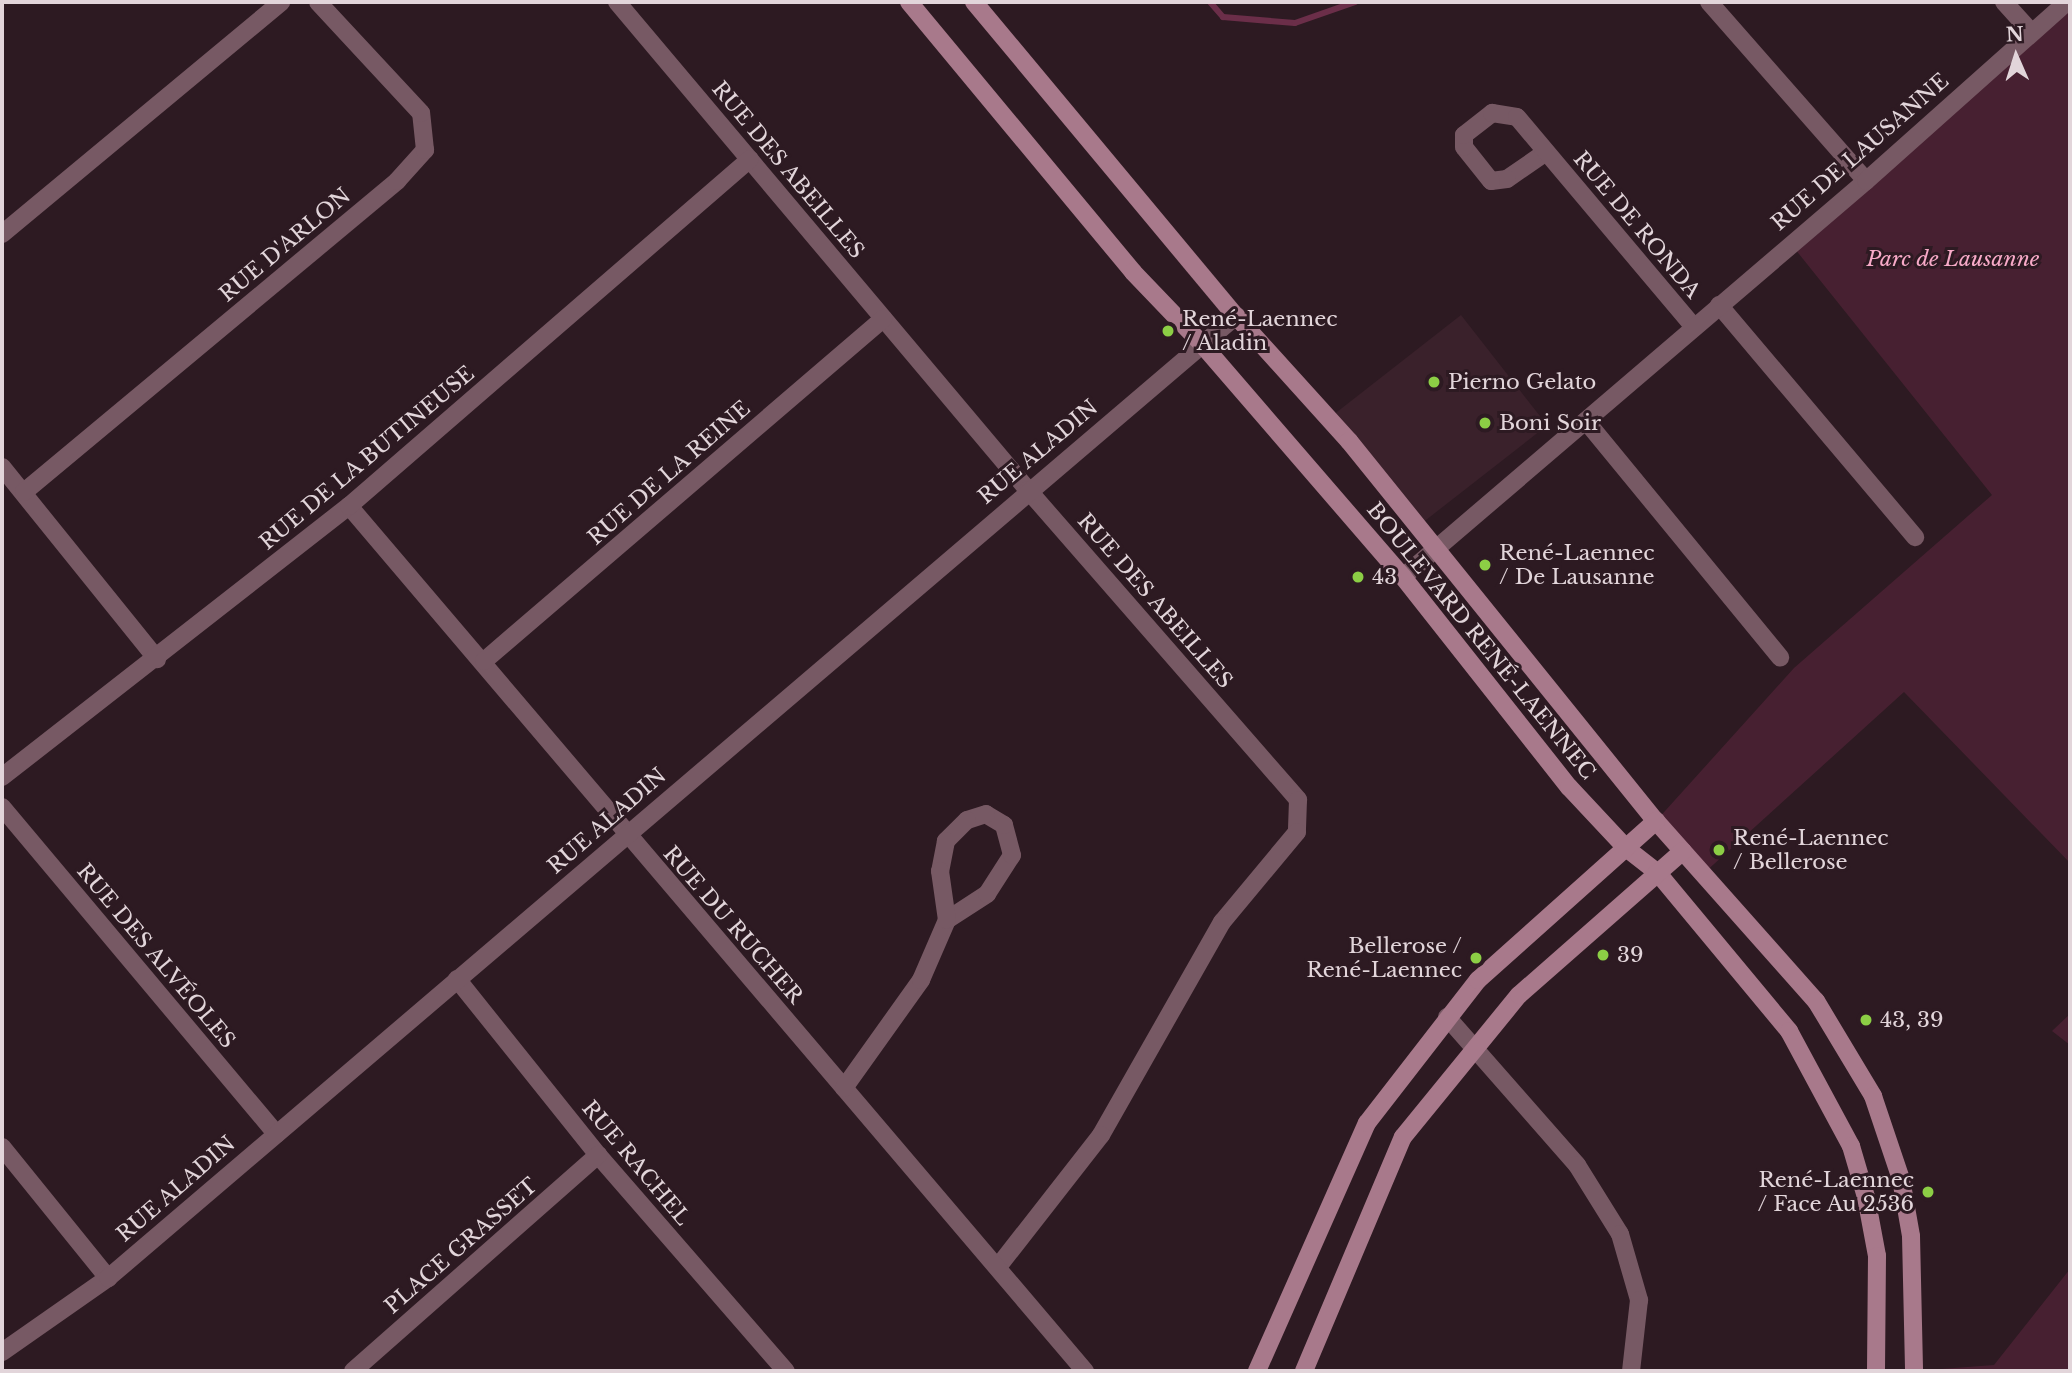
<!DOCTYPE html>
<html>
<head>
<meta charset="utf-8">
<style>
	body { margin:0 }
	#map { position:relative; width:2072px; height:1373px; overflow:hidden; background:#2d1a22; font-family:"Libre Baskerville",serif }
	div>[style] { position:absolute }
	.built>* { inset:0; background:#3a212b; transform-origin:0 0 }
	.green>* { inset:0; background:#472031 }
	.stream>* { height:6px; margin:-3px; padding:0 3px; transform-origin:3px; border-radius:3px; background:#6b2e49 }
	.street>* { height:18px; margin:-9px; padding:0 9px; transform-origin:9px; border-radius:9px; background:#775964 }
	.secondary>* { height:18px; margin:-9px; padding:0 9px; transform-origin:9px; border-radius:9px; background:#a8798b }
	.dots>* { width:19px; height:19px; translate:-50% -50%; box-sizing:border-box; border:4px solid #2d1a22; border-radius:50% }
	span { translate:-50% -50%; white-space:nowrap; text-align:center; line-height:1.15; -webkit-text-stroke:6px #2d1a22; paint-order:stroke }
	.street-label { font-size:21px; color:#e2d5da }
	.park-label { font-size:21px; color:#f8aac8; font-style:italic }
	.poi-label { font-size:21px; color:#e2d5da }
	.left { translate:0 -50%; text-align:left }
	.right { translate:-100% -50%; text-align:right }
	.frame { position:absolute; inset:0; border:4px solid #e2d5da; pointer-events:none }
	.north { position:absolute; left:1981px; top:21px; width:70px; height:70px; -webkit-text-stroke:5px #2d1a22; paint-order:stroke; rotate:357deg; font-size:19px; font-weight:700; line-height:28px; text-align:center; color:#e2d5da }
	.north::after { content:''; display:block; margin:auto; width:24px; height:32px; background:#e2d5da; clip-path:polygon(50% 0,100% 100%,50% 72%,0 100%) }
</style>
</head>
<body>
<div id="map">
	<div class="built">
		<div style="left:1461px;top:315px;width:140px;height:168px;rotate:52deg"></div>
	</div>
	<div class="green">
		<div style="clip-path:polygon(2070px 2px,2070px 863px,1904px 692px,1703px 874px,1656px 821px,1794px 668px,1992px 495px,1791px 244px)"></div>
		<div style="clip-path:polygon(2070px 1014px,2070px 1045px,2052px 1031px)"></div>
		<div style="clip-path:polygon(2070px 1269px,2070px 1371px,1914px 1371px,1994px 1365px)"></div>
	</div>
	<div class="stream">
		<div style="left:1210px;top:2px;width:20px;rotate:49deg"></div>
		<div style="left:1223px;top:17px;width:72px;rotate:4.8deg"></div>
		<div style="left:1295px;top:23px;width:64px;rotate:-19.3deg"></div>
	</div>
	<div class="street">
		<div style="left:617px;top:2px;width:638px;rotate:49.9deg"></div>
		<div style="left:1028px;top:490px;width:411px;rotate:48.9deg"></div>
		<div style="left:1298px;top:800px;width:32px;rotate:92deg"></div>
		<div style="left:1297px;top:832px;width:117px;rotate:129.8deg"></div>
		<div style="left:1222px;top:922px;width:245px;rotate:119.6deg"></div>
		<div style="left:1101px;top:1135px;width:167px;rotate:128deg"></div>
		<div style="left:1709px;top:2px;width:238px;rotate:48.7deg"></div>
		<div style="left:2004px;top:2px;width:39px;rotate:48deg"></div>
		<div style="left:1546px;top:152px;width:47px;rotate:145.3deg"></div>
		<div style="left:1507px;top:179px;width:16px;rotate:173deg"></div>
		<div style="left:1491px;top:181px;width:43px;rotate:-128.5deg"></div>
		<div style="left:1464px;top:147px;width:12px;rotate:-90deg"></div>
		<div style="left:1464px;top:135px;width:36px;rotate:-38deg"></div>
		<div style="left:1492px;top:113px;width:25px;rotate:9deg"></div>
		<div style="left:1517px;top:117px;width:273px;rotate:49.9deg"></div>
		<div style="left:2px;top:234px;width:363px;rotate:-39.7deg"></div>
		<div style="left:1719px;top:305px;width:304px;rotate:49.8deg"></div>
		<div style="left:1586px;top:421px;width:306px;rotate:50.6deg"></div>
		<div style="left:2px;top:467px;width:247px;rotate:51.1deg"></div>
		<div style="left:24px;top:492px;width:486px;rotate:-39.8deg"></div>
		<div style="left:397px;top:181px;width:42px;rotate:-47.9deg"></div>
		<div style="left:425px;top:150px;width:37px;rotate:-96deg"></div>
		<div style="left:421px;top:113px;width:151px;rotate:-132.9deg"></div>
		<div style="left:349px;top:506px;width:1136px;rotate:49.61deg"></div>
		<div style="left:1403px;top:577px;width:609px;rotate:-40.54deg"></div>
		<div style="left:1866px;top:181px;width:269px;rotate:-41.7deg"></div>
		<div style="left:484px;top:661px;width:526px;rotate:-40.6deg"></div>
		<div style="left:2px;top:777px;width:440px;rotate:-38deg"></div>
		<div style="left:349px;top:506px;width:530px;rotate:-40.87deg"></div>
		<div style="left:2px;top:807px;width:427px;rotate:50deg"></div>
		<div style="left:457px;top:979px;width:226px;rotate:51.3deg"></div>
		<div style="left:598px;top:1155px;width:286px;rotate:49deg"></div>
		<div style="left:1447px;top:1017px;width:197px;rotate:48.7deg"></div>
		<div style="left:1577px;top:1165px;width:81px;rotate:58.1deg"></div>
		<div style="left:1620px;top:1234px;width:69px;rotate:73.9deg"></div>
		<div style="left:1639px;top:1300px;width:71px;rotate:96.4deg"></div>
		<div style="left:844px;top:1088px;width:133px;rotate:-54.5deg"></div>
		<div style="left:921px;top:980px;width:65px;rotate:-66.6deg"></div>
		<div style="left:947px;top:920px;width:48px;rotate:-33deg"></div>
		<div style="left:987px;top:894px;width:46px;rotate:-57.3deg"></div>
		<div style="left:1012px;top:855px;width:31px;rotate:-105deg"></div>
		<div style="left:1004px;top:825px;width:21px;rotate:-149deg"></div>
		<div style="left:986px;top:814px;width:20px;rotate:162deg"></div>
		<div style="left:967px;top:820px;width:30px;rotate:135deg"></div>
		<div style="left:946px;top:841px;width:31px;rotate:101deg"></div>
		<div style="left:940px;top:871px;width:49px;rotate:81.9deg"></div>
		<div style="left:2px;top:1147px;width:169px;rotate:51deg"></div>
		<div style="left:2px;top:1352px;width:129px;rotate:-34.9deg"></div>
		<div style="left:108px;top:1278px;width:1483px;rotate:-40.46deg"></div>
		<div style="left:353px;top:1371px;width:327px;rotate:-41.4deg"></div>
	</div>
	<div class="secondary">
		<div style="left:909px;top:2px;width:351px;rotate:50.3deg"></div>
		<div style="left:1133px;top:272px;width:98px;rotate:46.2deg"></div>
		<div style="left:1201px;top:343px;width:309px;rotate:49.2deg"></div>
		<div style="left:1403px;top:577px;width:268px;rotate:51.7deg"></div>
		<div style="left:1569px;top:787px;width:83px;rotate:46.9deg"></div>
		<div style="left:1626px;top:848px;width:39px;rotate:38deg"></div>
		<div style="left:1657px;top:872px;width:207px;rotate:50.3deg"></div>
		<div style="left:1789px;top:1031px;width:131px;rotate:61.7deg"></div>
		<div style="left:1851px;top:1146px;width:53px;rotate:73.6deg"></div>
		<div style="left:1866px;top:1197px;width:60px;rotate:79.4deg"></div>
		<div style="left:1877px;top:1256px;width:115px;rotate:90.5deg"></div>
		<div style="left:974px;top:2px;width:409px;rotate:50.2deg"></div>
		<div style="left:1236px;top:316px;width:169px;rotate:47.9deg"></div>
		<div style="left:1349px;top:441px;width:489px;rotate:51.1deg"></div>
		<div style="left:1656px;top:821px;width:241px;rotate:48.4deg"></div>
		<div style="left:1816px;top:1001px;width:111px;rotate:59deg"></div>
		<div style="left:1873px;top:1096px;width:88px;rotate:71.4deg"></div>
		<div style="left:1901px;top:1179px;width:58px;rotate:80deg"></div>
		<div style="left:1911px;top:1236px;width:135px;rotate:88.7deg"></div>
		<div style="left:1257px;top:1371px;width:271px;rotate:-66.1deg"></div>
		<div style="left:1367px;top:1123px;width:181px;rotate:-52.2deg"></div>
		<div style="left:1478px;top:980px;width:239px;rotate:-41.8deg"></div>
		<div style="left:1304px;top:1371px;width:254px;rotate:-67.1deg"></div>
		<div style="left:1403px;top:1137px;width:183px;rotate:-50.8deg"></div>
		<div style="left:1519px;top:995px;width:218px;rotate:-41.3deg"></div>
	</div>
	<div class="dots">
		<div style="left:1168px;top:331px;background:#8cce45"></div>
		<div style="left:1434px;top:382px;background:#8cce45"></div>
		<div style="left:1485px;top:423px;background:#8cce45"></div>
		<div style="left:1485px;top:565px;background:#8cce45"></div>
		<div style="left:1358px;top:577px;background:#8cce45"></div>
		<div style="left:1719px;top:850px;background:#8cce45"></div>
		<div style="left:1603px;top:955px;background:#8cce45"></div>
		<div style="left:1476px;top:958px;background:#8cce45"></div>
		<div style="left:1866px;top:1020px;background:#8cce45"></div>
		<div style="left:1928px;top:1192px;background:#8cce45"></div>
	</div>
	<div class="street-label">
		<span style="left:1860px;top:152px;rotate:-41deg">RUE DE LAUSANNE</span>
		<span style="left:788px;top:170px;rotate:50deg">RUE DES ABEILLES</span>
		<span style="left:1637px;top:225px;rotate:50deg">RUE DE RONDA</span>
		<span style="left:285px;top:245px;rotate:-40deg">RUE D'ARLON</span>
		<span style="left:1038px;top:452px;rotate:-40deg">RUE ALADIN</span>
		<span style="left:367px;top:458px;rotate:-40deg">RUE DE LA BUTINEUSE</span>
		<span style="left:669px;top:473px;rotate:-41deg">RUE DE LA REINE</span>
		<span style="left:1155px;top:601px;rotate:49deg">RUE DES ABEILLES</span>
		<span style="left:1481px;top:641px;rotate:51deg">BOULEVARD RENÉ-LAENNEC</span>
		<span style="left:607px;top:821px;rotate:-41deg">RUE ALADIN</span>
		<span style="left:733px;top:925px;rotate:49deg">RUE DU RUCHER</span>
		<span style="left:156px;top:956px;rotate:50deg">RUE DES ALVÉOLES</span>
		<span style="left:636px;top:1163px;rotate:50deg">RUE RACHEL</span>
		<span style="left:176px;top:1189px;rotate:-41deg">RUE ALADIN</span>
		<span style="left:461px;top:1246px;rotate:-41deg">PLACE GRASSET</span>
	</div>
	<div class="park-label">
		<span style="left:1953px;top:259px">Parc de Lausanne</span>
	</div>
	<div class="poi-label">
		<span class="left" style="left:1182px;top:331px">René-Laennec<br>/ Aladin</span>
		<span class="left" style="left:1448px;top:382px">Pierno Gelato</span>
		<span class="left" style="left:1499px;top:423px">Boni Soir</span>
		<span class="left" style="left:1499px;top:565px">René-Laennec<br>/ De Lausanne</span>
		<span class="left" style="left:1372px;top:577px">43</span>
		<span class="left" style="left:1733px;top:850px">René-Laennec<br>/ Bellerose</span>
		<span class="right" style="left:1462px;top:958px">Bellerose /<br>René-Laennec</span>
		<span class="left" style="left:1617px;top:955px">39</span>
		<span class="left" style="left:1880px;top:1020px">43, 39</span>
		<span class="right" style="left:1914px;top:1192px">René-Laennec<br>/ Face Au 2536</span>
	</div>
	<div class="frame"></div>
	<div class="north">N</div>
</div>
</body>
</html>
